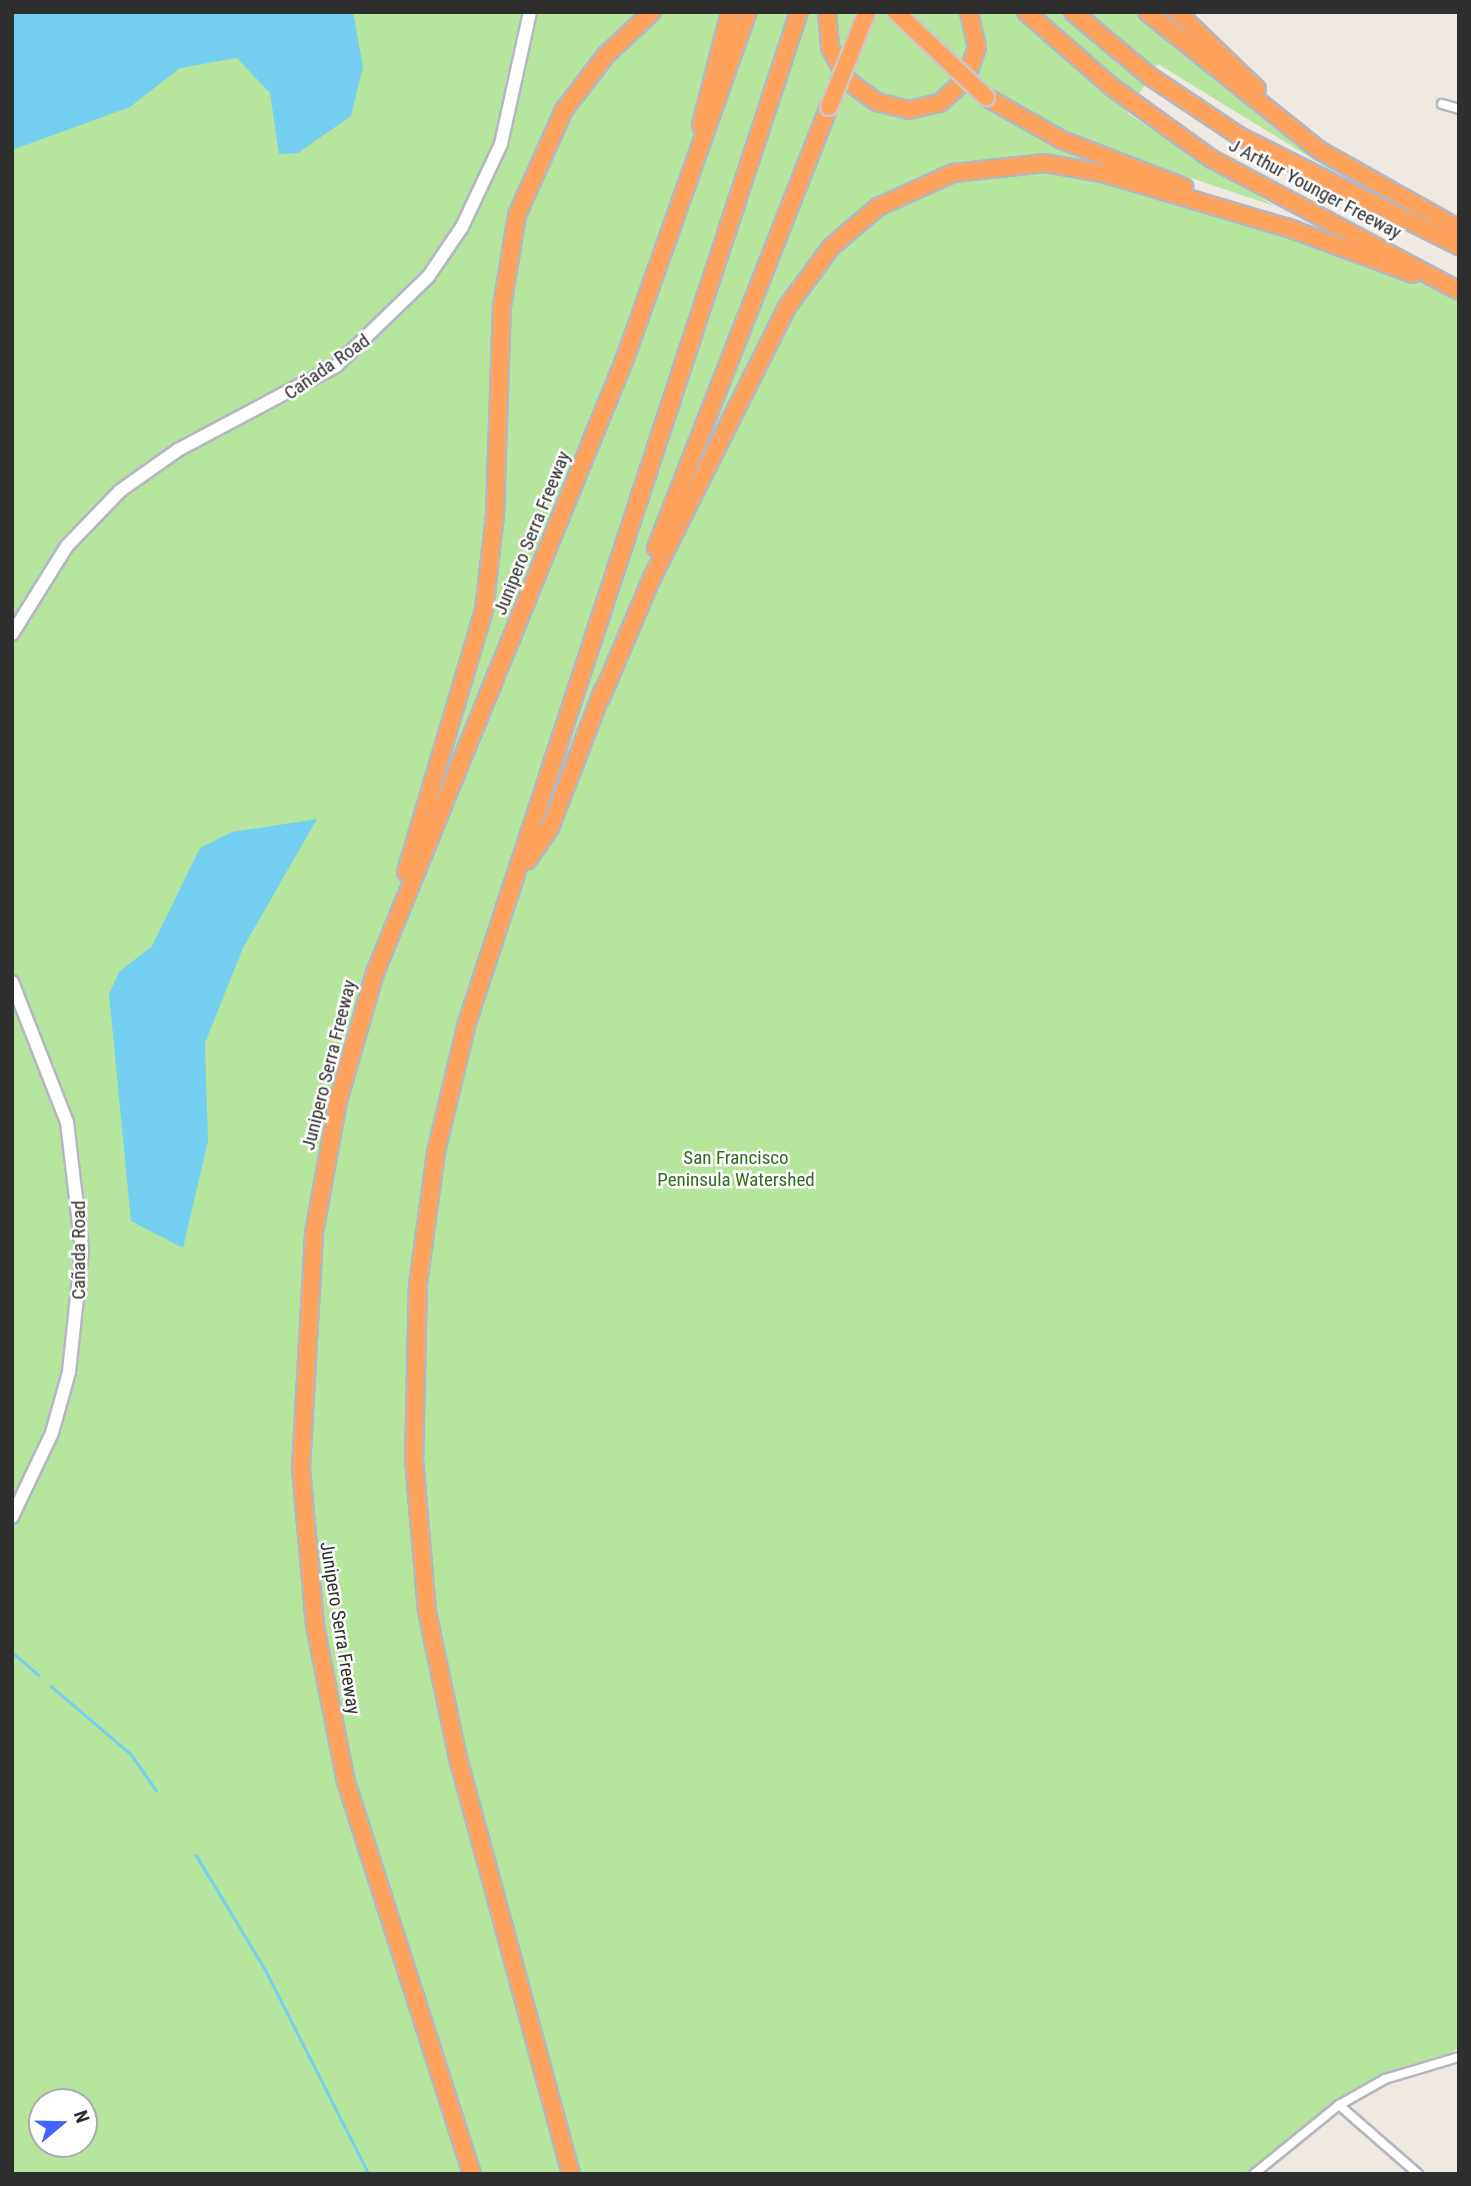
<!DOCTYPE html>
<html>
<head>
<meta charset="utf-8">
<style>
	body { margin:0 }
	#map { position:relative; width:1471px; height:2186px; overflow:hidden; background:#efe9e1; font-family:"Roboto Condensed",sans-serif }
	div>[style] { position:absolute }
	.green>* { inset:0; background:#b6e59e }
	.water>* { inset:0; background:#75cff0 }
	.stream>* { height:2.5px; margin:-1.25px; padding:0 1.25px; transform-origin:1.25px; border-radius:1.25px; background:#75cff0 }
	.roads { filter:drop-shadow(2px 0 #b4b7c1) drop-shadow(-2px 0 #b4b7c1) drop-shadow(0 2px #b4b7c1) drop-shadow(0 -2px #b4b7c1) }
	.minor>* { height:8px; margin:-4px; padding:0 4px; transform-origin:4px; border-radius:4px; background:#fff }
	.secondary>* { height:12px; margin:-6px; padding:0 6px; transform-origin:6px; border-radius:6px; background:#fff }
	.motorway>* { height:16px; margin:-8px; padding:0 8px; transform-origin:8px; border-radius:8px; background:#ffa35c }
	.bridges { filter:drop-shadow(2px 0 #c9c9c9) drop-shadow(-2px 0 #c9c9c9) drop-shadow(0 2px #c9c9c9) drop-shadow(0 -2px #c9c9c9) }
	.motorway-bridge>* { height:16px; margin:-8px; padding:0 8px; transform-origin:8px; border-radius:8px; background:#ffa35c }
	span { translate:-50% -50%; white-space:nowrap; text-align:center; line-height:1.15; -webkit-text-stroke:5px #fff; paint-order:stroke }
	.street-label { font-size:19px; color:#2e2e2e }
	.park-label { font-size:19px; color:#2c6e1b }
	.frame { position:absolute; inset:0; border:14px solid #2e2e2e; pointer-events:none }
	.north { position:absolute; left:28px; top:2088px; width:70px; height:70px; box-sizing:border-box; background:#fff; border:2px solid #ababab; border-radius:50%; rotate:71deg; font-size:19px; font-weight:700; line-height:28px; text-align:center; color:#2e2e2e }
	.north::after { content:''; display:block; margin:auto; width:24px; height:32px; background:#4264fb; clip-path:polygon(50% 0,100% 100%,50% 72%,0 100%) }
</style>
</head>
<body>
<div id="map">
	<div class="green">
		<div style="clip-path:polygon(evenodd,12px 12px,1190px 12px,1171px 43px,1337px 174px,1158px 64px,1127px 113px,1274px 206px,1105px 149px,1091px 169px,1459px 291px,1459px 2047px,1436px 2064px,1385px 2079px,1339px 2105px,1254px 2174px,12px 2174px,12px 12px,42px 2102px,84px 2102px,84px 2144px,42px 2144px,42px 2102px)"></div>
	</div>
	<div class="water">
		<div style="clip-path:polygon(12px 12px,353px 12px,363px 67px,351px 116px,298px 153px,279px 154px,270px 93px,237px 58px,180px 68px,130px 107px,12px 150px)"></div>
		<div style="clip-path:polygon(317px 819px,243px 948px,205px 1043px,208px 1141px,183px 1248px,131px 1221px,109px 994px,119px 972px,152px 946px,200px 848px,232px 832px)"></div>
	</div>
	<div class="stream">
		<div style="left:12px;top:1652px;width:35px;rotate:41deg"></div>
		<div style="left:51px;top:1686px;width:105px;rotate:40.4deg"></div>
		<div style="left:131px;top:1754px;width:44px;rotate:55.2deg"></div>
		<div style="left:196px;top:1855px;width:133px;rotate:58.8deg"></div>
		<div style="left:265px;top:1969px;width:230px;rotate:63.1deg"></div>
	</div>
	<div class="roads">
		<div class="minor">
			<div style="left:1442px;top:104px;width:18px;rotate:16deg"></div>
			<div style="left:1339px;top:2105px;width:105px;rotate:41.1deg"></div>
			<div style="left:1254px;top:2174px;width:109px;rotate:-39.1deg"></div>
			<div style="left:1339px;top:2105px;width:53px;rotate:-29.5deg"></div>
			<div style="left:1385px;top:2079px;width:77px;rotate:-16.6deg"></div>
		</div>
		<div class="secondary">
			<div style="left:12px;top:634px;width:104px;rotate:-58deg"></div>
			<div style="left:67px;top:546px;width:76px;rotate:-46.1deg"></div>
			<div style="left:120px;top:491px;width:71px;rotate:-35.3deg"></div>
			<div style="left:178px;top:450px;width:179px;rotate:-28deg"></div>
			<div style="left:336px;top:366px;width:128px;rotate:-44.1deg"></div>
			<div style="left:428px;top:277px;width:60px;rotate:-55.8deg"></div>
			<div style="left:462px;top:227px;width:92px;rotate:-64.8deg"></div>
			<div style="left:501px;top:144px;width:135px;rotate:-77.6deg"></div>
			<div style="left:12px;top:982px;width:150px;rotate:68.6deg"></div>
			<div style="left:67px;top:1122px;width:129px;rotate:83.3deg"></div>
			<div style="left:82px;top:1250px;width:123px;rotate:96.1deg"></div>
			<div style="left:69px;top:1372px;width:63px;rotate:105.6deg"></div>
			<div style="left:52px;top:1433px;width:93px;rotate:115.5deg"></div>
		</div>
		<div class="motorway">
			<div style="left:827px;top:12px;width:36px;rotate:85deg"></div>
			<div style="left:830px;top:48px;width:38px;rotate:61deg"></div>
			<div style="left:848px;top:81px;width:36px;rotate:36deg"></div>
			<div style="left:877px;top:102px;width:33px;rotate:14deg"></div>
			<div style="left:909px;top:110px;width:32px;rotate:-13deg"></div>
			<div style="left:940px;top:103px;width:35px;rotate:-43deg"></div>
			<div style="left:966px;top:79px;width:34px;rotate:-71deg"></div>
			<div style="left:977px;top:47px;width:36px;rotate:-103deg"></div>
			<div style="left:1026px;top:12px;width:114px;rotate:41.1deg"></div>
			<div style="left:1112px;top:87px;width:123px;rotate:35.8deg"></div>
			<div style="left:1212px;top:159px;width:280px;rotate:28.1deg"></div>
			<div style="left:1073px;top:12px;width:98px;rotate:40deg"></div>
			<div style="left:1148px;top:75px;width:110px;rotate:33.8deg"></div>
			<div style="left:1239px;top:136px;width:246px;rotate:26.6deg"></div>
			<div style="left:1147px;top:12px;width:221px;rotate:38.7deg"></div>
			<div style="left:1319px;top:150px;width:161px;rotate:29.4deg"></div>
			<div style="left:1177px;top:12px;width:111px;rotate:43.9deg"></div>
			<div style="left:986px;top:97px;width:87px;rotate:29.5deg"></div>
			<div style="left:1062px;top:140px;width:131px;rotate:21.1deg"></div>
			<div style="left:701px;top:125px;width:117px;rotate:-75.6deg"></div>
			<div style="left:1286px;top:227px;width:135px;rotate:20.3deg"></div>
			<div style="left:656px;top:548px;width:474px;rotate:-68.6deg"></div>
			<div style="left:601px;top:698px;width:130px;rotate:-67deg"></div>
			<div style="left:652px;top:578px;width:303px;rotate:-63.5deg"></div>
			<div style="left:787px;top:307px;width:74px;rotate:-53.7deg"></div>
			<div style="left:831px;top:247px;width:62px;rotate:-40.4deg"></div>
			<div style="left:878px;top:207px;width:82px;rotate:-24.4deg"></div>
			<div style="left:953px;top:173px;width:93px;rotate:-6.2deg"></div>
			<div style="left:1045px;top:163px;width:62px;rotate:10.2deg"></div>
			<div style="left:1106px;top:174px;width:197px;rotate:16.5deg"></div>
			<div style="left:527px;top:861px;width:40px;rotate:-55.1deg"></div>
			<div style="left:550px;top:828px;width:148px;rotate:-69deg"></div>
			<div style="left:406px;top:872px;width:272px;rotate:-73.4deg"></div>
			<div style="left:484px;top:611px;width:98px;rotate:-83.5deg"></div>
			<div style="left:495px;top:514px;width:208px;rotate:-88.1deg"></div>
			<div style="left:502px;top:306px;width:92px;rotate:-80.6deg"></div>
			<div style="left:517px;top:215px;width:115px;rotate:-65.9deg"></div>
			<div style="left:564px;top:110px;width:69px;rotate:-52.6deg"></div>
			<div style="left:606px;top:55px;width:63px;rotate:-43.1deg"></div>
			<div style="left:472px;top:2174px;width:412px;rotate:-107.8deg"></div>
			<div style="left:346px;top:1782px;width:160px;rotate:-101.2deg"></div>
			<div style="left:315px;top:1625px;width:159px;rotate:-95.1deg"></div>
			<div style="left:301px;top:1467px;width:234px;rotate:-86.8deg"></div>
			<div style="left:314px;top:1233px;width:134px;rotate:-79.7deg"></div>
			<div style="left:338px;top:1101px;width:133px;rotate:-73.9deg"></div>
			<div style="left:375px;top:973px;width:666px;rotate:-67.86deg"></div>
			<div style="left:626px;top:356px;width:365px;rotate:-70.5deg"></div>
			<div style="left:571px;top:2174px;width:426px;rotate:-105.2deg"></div>
			<div style="left:459px;top:1763px;width:155px;rotate:-101.9deg"></div>
			<div style="left:427px;top:1611px;width:152px;rotate:-94.9deg"></div>
			<div style="left:414px;top:1460px;width:176px;rotate:-88.7deg"></div>
			<div style="left:418px;top:1284px;width:133px;rotate:-82.2deg"></div>
			<div style="left:436px;top:1152px;width:133px;rotate:-76.5deg"></div>
			<div style="left:467px;top:1023px;width:1064px;rotate:-71.82deg"></div>
		</div>
	</div>
	<div class="bridges">
		<div class="motorway-bridge">
			<div style="left:896px;top:12px;width:124px;rotate:43.4deg"></div>
			<div style="left:829px;top:107px;width:102px;rotate:-68.2deg"></div>
		</div>
	</div>
	<div class="street-label">
		<span style="left:1315px;top:189px;rotate:28deg">J Arthur Younger Freeway</span>
		<span style="left:327px;top:367px;rotate:-35deg">Cañada Road</span>
		<span style="left:532px;top:533px;rotate:-68deg">Junipero Serra Freeway</span>
		<span style="left:329px;top:1065px;rotate:-76deg">Junipero Serra Freeway</span>
		<span style="left:79px;top:1250px;rotate:-90deg">Cañada Road</span>
		<span style="left:340px;top:1628px;rotate:81deg">Junipero Serra Freeway</span>
	</div>
	<div class="park-label">
		<span style="left:736px;top:1169px">San Francisco<br>Peninsula Watershed</span>
	</div>
	<div class="frame"></div>
	<div class="north">N</div>
</div>
</body>
</html>
